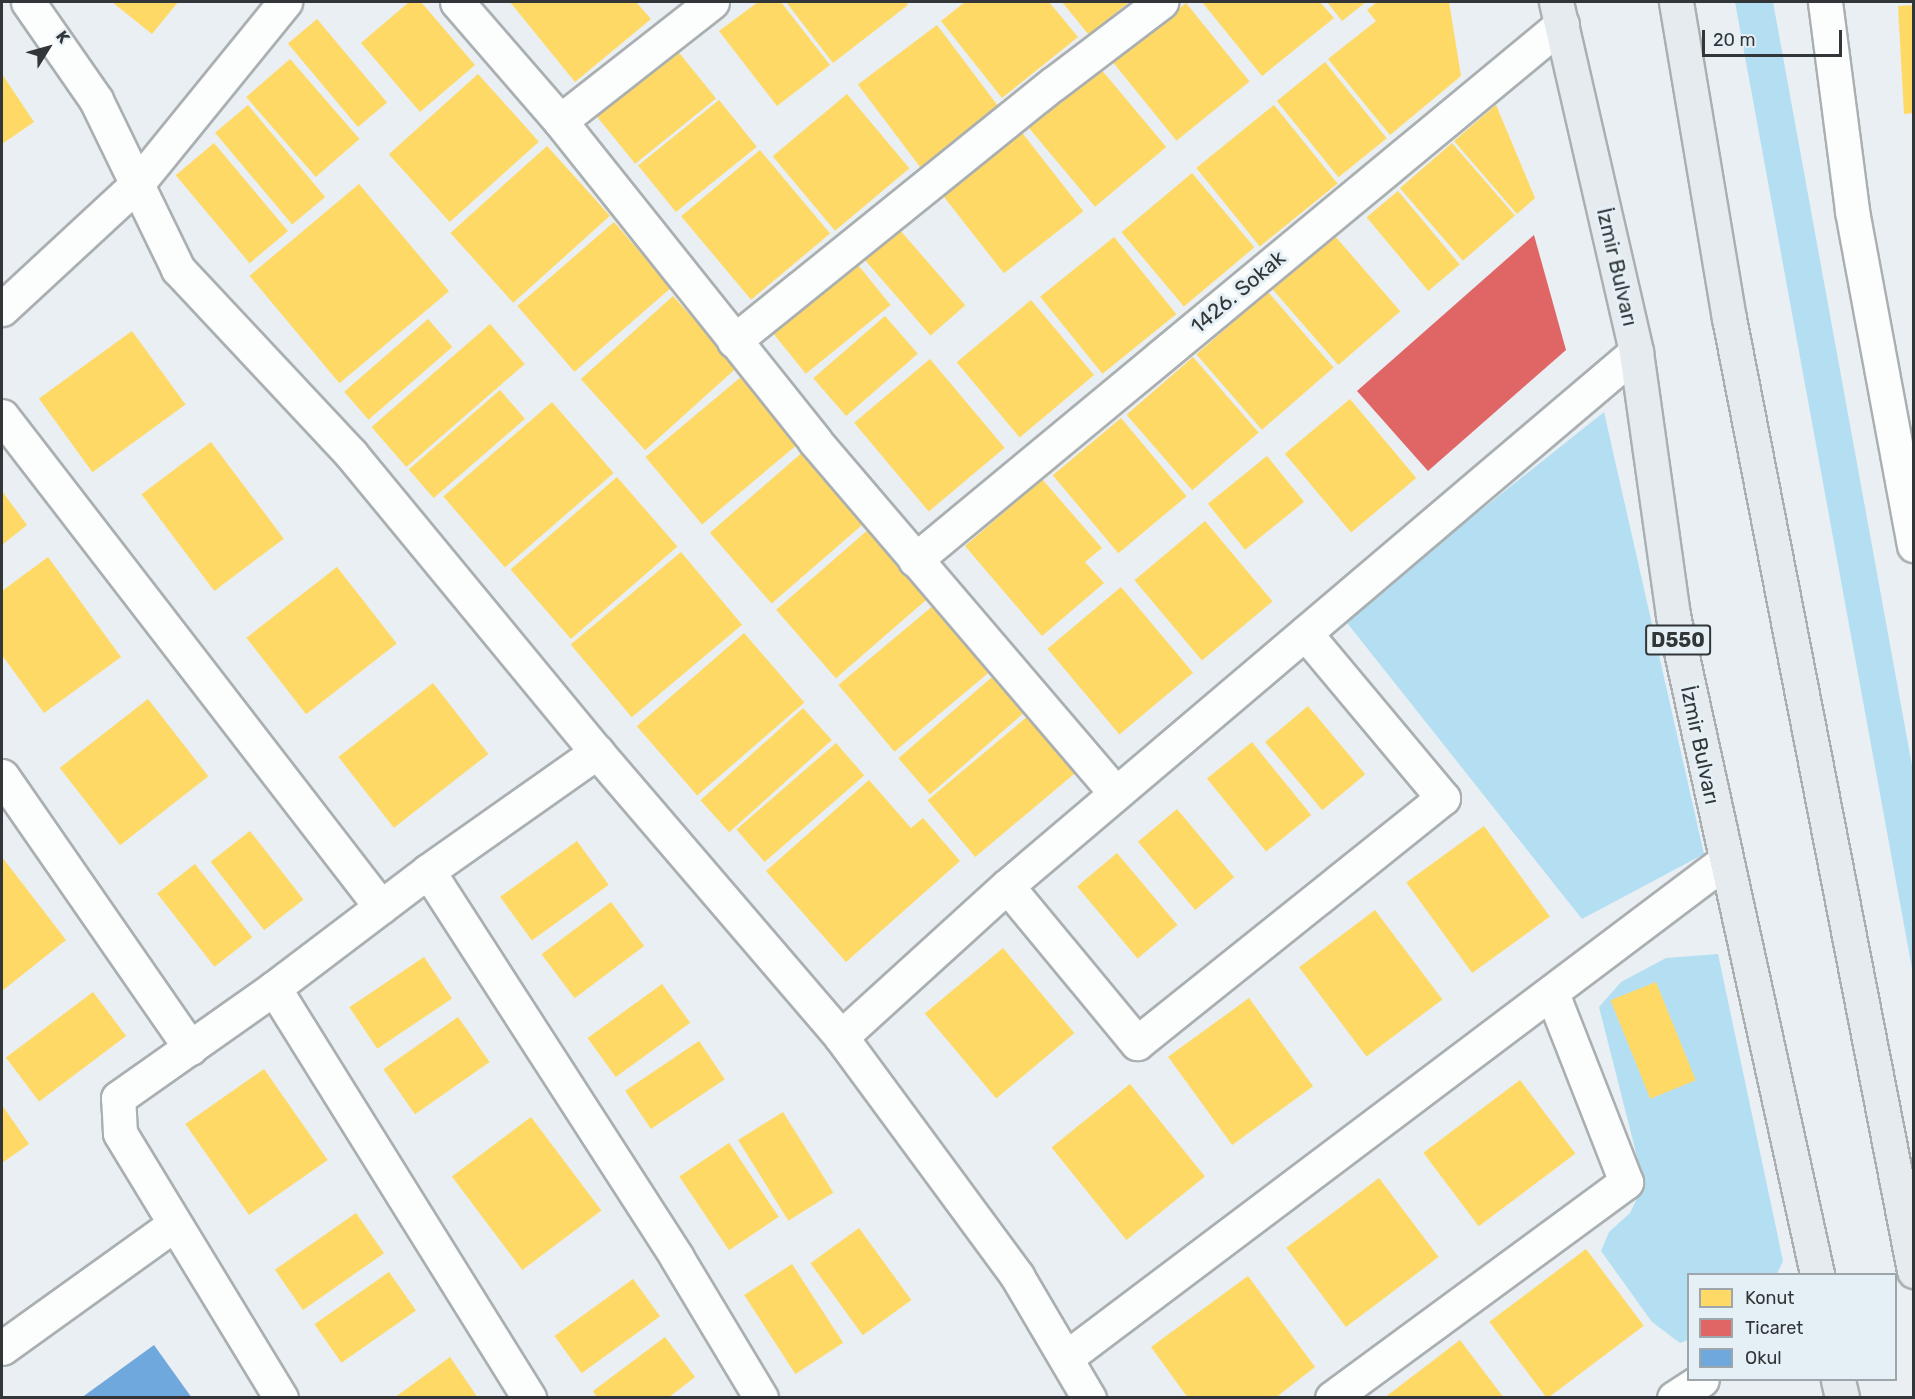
<!DOCTYPE html>
<html>
<head>
<meta charset="utf-8">
<style>
	body { margin:0 }
	#map { position:relative; width:1915px; height:1399px; overflow:hidden; background:#e9eff2; font-family:Rubik,sans-serif }
	div>[style] { position:absolute }
	.green>* { inset:0; background:#b4dff3 }
	.homes>* { inset:0; background:#ffd966; transform-origin:0 0 }
	.shops>* { inset:0; background:#e06666 }
	.schools>* { inset:0; background:#6fa8dc }
	.roads { filter:drop-shadow(2px 0 #aaafb1) drop-shadow(-2px 0 #aaafb1) drop-shadow(0 2px #aaafb1) drop-shadow(0 -2px #aaafb1) }
	.minor>* { height:33px; margin:-16.5px; padding:0 16.5px; transform-origin:16.5px; border-radius:16.5px; background:#fcfdfd }
	.highway>* { height:33px; margin:-16.5px; padding:0 16.5px; transform-origin:16.5px; border-radius:16.5px; background:#e6ebf0 }
	span { translate:-50% -50%; white-space:nowrap; text-align:center; line-height:1.15; -webkit-text-stroke:6px #e5f0f6; paint-order:stroke }
	.shield-label span { padding:2px 4px; background:#e5f0f6; border:2px solid; border-radius:4px; -webkit-text-stroke-width:0 }
	.shield-label { font-size:20px; color:#323638; font-weight:700 }
	.street-label { font-size:21px; color:#323638 }
	.frame { position:absolute; inset:0; border:3px solid #323638; pointer-events:none }
	.legend { position:absolute; left:1687px; top:1273px; width:210px; height:108px; box-sizing:border-box; background:#e5f0f6; border:2px solid #9da6aa; margin:0; padding:8px 10px; list-style:none; font-size:18px; color:#323638 }
	.legend li { display:flex; align-items:center; gap:12px; height:30px }
	.legend b { width:30px; border:2px solid #9da6aa }
	.north { position:absolute; left:18px; top:18px; width:60px; height:60px; -webkit-text-stroke:4px #e5f0f6; paint-order:stroke; rotate:53deg; font-size:16px; font-weight:700; line-height:24px; text-align:center; color:#323638 }
	.north::after { content:''; display:block; margin:auto; width:21px; height:27px; background:#323638; clip-path:polygon(50% 0,100% 100%,50% 72%,0 100%) }
	.scale { position:absolute; left:1702px; top:30px; width:140px; height:27px; box-sizing:border-box; border:3px solid #323638; border-top:0; padding-left:8px; font-size:18px; line-height:21px; white-space:nowrap; color:#323638; -webkit-text-stroke:4px #e5f0f6; paint-order:stroke }
</style>
</head>
<body>
<div id="map">
	<div class="green">
		<div style="clip-path:polygon(1735px 2px,1773px 2px,1913px 771px,1913px 974px)"></div>
		<div style="clip-path:polygon(1604px 412px,1704px 854px,1582px 919px,1344px 619px)"></div>
		<div style="clip-path:polygon(1718px 954px,1783px 1261px,1777px 1274px,1688px 1274px,1688px 1340px,1680px 1343px,1652px 1322px,1601px 1251px,1609px 1232px,1630px 1213px,1644px 1184px,1599px 1007px,1621px 982px,1666px 958px)"></div>
	</div>
	<div class="homes">
		<div style="clip-path:polygon(112px 2px,178px 2px,152px 34px)"></div>
		<div style="clip-path:polygon(409px 2px,421px 2px,475px 65px,420px 112px,361px 43px)"></div>
		<div style="clip-path:polygon(510px 2px,636px 2px,651px 19px,575px 82px)"></div>
		<div style="clip-path:polygon(758px 2px,781px 2px,830px 65px,777px 106px,719px 31px)"></div>
		<div style="clip-path:polygon(786px 2px,906px 2px,908px 5px,833px 63px)"></div>
		<div style="clip-path:polygon(965px 2px,1049px 2px,1078px 37px,1002px 98px,941px 21px)"></div>
		<div style="clip-path:polygon(1062px 2px,1129px 2px,1089px 35px)"></div>
		<div style="clip-path:polygon(1202px 2px,1320px 2px,1334px 18px,1262px 76px)"></div>
		<div style="clip-path:polygon(1327px 2px,1366px 2px,1342px 21px)"></div>
		<div style="clip-path:polygon(1377px 2px,1449px 2px,1461px 76px,1390px 135px,1328px 59px,1376px 21px,1367px 10px)"></div>
		<div style="left:1186px;top:3px;width:101px;height:94px;rotate:51deg"></div>
		<div style="clip-path:polygon(1914px 5px,1914px 113px,1904px 114px,1898px 6px)"></div>
		<div style="left:317px;top:19px;width:109px;height:38px;rotate:50deg"></div>
		<div style="left:937px;top:25px;width:107px;height:99px;rotate:53deg"></div>
		<div style="left:672px;top:44px;width:70px;height:104px;rotate:51deg"></div>
		<div style="left:290px;top:59px;width:106px;height:58px;rotate:49deg"></div>
		<div style="left:1325px;top:62px;width:98px;height:62px;rotate:51deg"></div>
		<div style="left:1100px;top:68px;width:103px;height:93px;rotate:50deg"></div>
		<div style="clip-path:polygon(2px 74px,34px 122px,2px 144px)"></div>
		<div style="left:478px;top:74px;width:91px;height:120px;rotate:48deg"></div>
		<div style="left:847px;top:94px;width:97px;height:97px;rotate:50deg"></div>
		<div style="left:719px;top:100px;width:60px;height:104px;rotate:51deg"></div>
		<div style="left:248px;top:105px;width:120px;height:43px;rotate:50deg"></div>
		<div style="left:1274px;top:105px;width:101px;height:100px;rotate:51deg"></div>
		<div style="clip-path:polygon(1496px 105px,1535px 198px,1517px 214px,1454px 141px)"></div>
		<div style="left:1020px;top:130px;width:103px;height:101px;rotate:52deg"></div>
		<div style="left:214px;top:143px;width:115px;height:50px;rotate:50deg"></div>
		<div style="left:1452px;top:143px;width:96px;height:69px;rotate:49deg"></div>
		<div style="left:547px;top:146px;width:94px;height:130px;rotate:48deg"></div>
		<div style="left:760px;top:150px;width:109px;height:103px;rotate:50deg"></div>
		<div style="left:1192px;top:173px;width:97px;height:92px;rotate:50deg"></div>
		<div style="left:359px;top:184px;width:140px;height:143px;rotate:50deg"></div>
		<div style="left:1398px;top:191px;width:96px;height:41px;rotate:50deg"></div>
		<div style="left:614px;top:222px;width:87px;height:128px;rotate:49deg"></div>
		<div style="left:899px;top:229px;width:101px;height:46px;rotate:49deg"></div>
		<div style="left:1334px;top:235px;width:101px;height:82px;rotate:49deg"></div>
		<div style="left:1114px;top:237px;width:99px;height:95px;rotate:51deg"></div>
		<div style="left:854px;top:260px;width:58px;height:109px;rotate:51deg"></div>
		<div style="left:1268px;top:292px;width:100px;height:95px;rotate:49deg"></div>
		<div style="left:673px;top:296px;width:96px;height:124px;rotate:48deg"></div>
		<div style="left:1031px;top:300px;width:98px;height:97px;rotate:50deg"></div>
		<div style="left:885px;top:316px;width:50px;height:95px;rotate:49deg"></div>
		<div style="left:428px;top:319px;width:37px;height:111px;rotate:49deg"></div>
		<div style="left:490px;top:324px;width:53px;height:157px;rotate:49deg"></div>
		<div style="left:132px;top:331px;width:91px;height:115px;rotate:54deg"></div>
		<div style="left:1193px;top:357px;width:100px;height:88px;rotate:49deg"></div>
		<div style="left:930px;top:359px;width:116px;height:99px;rotate:50deg"></div>
		<div style="left:742px;top:376px;width:88px;height:126px;rotate:50deg"></div>
		<div style="left:500px;top:390px;width:38px;height:121px;rotate:49deg"></div>
		<div style="left:1350px;top:399px;width:103px;height:85px;rotate:50deg"></div>
		<div style="left:552px;top:402px;width:94px;height:144px;rotate:49deg"></div>
		<div style="left:1121px;top:418px;width:102px;height:89px;rotate:50deg"></div>
		<div style="left:211px;top:442px;width:121px;height:87px;rotate:53deg"></div>
		<div style="left:805px;top:450px;width:94px;height:126px;rotate:49deg"></div>
		<div style="left:1267px;top:456px;width:59px;height:76px;rotate:51deg"></div>
		<div style="left:617px;top:477px;width:92px;height:141px;rotate:49deg"></div>
		<div style="clip-path:polygon(1042px 479px,1102px 548px,1085px 562px,1104px 583px,1042px 636px,965px 546px)"></div>
		<div style="clip-path:polygon(2px 491px,27px 525px,2px 545px)"></div>
		<div style="left:1205px;top:521px;width:105px;height:92px;rotate:50deg"></div>
		<div style="left:869px;top:529px;width:91px;height:123px;rotate:49deg"></div>
		<div style="left:681px;top:552px;width:95px;height:144px;rotate:50deg"></div>
		<div style="clip-path:polygon(48px 557px,121px 657px,44px 713px,2px 655px,2px 591px)"></div>
		<div style="left:337px;top:567px;width:97px;height:115px;rotate:52deg"></div>
		<div style="left:1121px;top:587px;width:112px;height:96px;rotate:50deg"></div>
		<div style="left:935px;top:604px;width:87px;height:126px;rotate:50deg"></div>
		<div style="left:744px;top:633px;width:92px;height:142px;rotate:49deg"></div>
		<div style="left:992px;top:677px;width:48px;height:124px;rotate:49deg"></div>
		<div style="left:433px;top:683px;width:90px;height:120px;rotate:52deg"></div>
		<div style="left:148px;top:699px;width:98px;height:112px;rotate:52deg"></div>
		<div style="left:1308px;top:706px;width:89px;height:56px;rotate:50deg"></div>
		<div style="left:803px;top:708px;width:43px;height:138px;rotate:48deg"></div>
		<div style="left:1028px;top:716px;width:74px;height:131px;rotate:50deg"></div>
		<div style="left:1252px;top:742px;width:94px;height:58px;rotate:51deg"></div>
		<div style="left:836px;top:743px;width:43px;height:132px;rotate:49deg"></div>
		<div style="clip-path:polygon(869px 780px,911px 828px,923px 818px,960px 861px,846px 962px,766px 871px)"></div>
		<div style="left:1177px;top:809px;width:89px;height:51px;rotate:50deg"></div>
		<div style="left:1484px;top:826px;width:112px;height:96px;rotate:54deg"></div>
		<div style="left:250px;top:831px;width:87px;height:50px;rotate:52deg"></div>
		<div style="left:577px;top:841px;width:54px;height:95px;rotate:54deg"></div>
		<div style="left:1117px;top:853px;width:94px;height:52px;rotate:50deg"></div>
		<div style="clip-path:polygon(2px 857px,66px 940px,2px 991px)"></div>
		<div style="left:195px;top:864px;width:93px;height:48px;rotate:52deg"></div>
		<div style="left:611px;top:902px;width:55px;height:87px;rotate:53deg"></div>
		<div style="left:1375px;top:910px;width:112px;height:95px;rotate:53deg"></div>
		<div style="left:1003px;top:948px;width:111px;height:102px;rotate:50deg"></div>
		<div style="left:424px;top:957px;width:50px;height:90px;rotate:56deg"></div>
		<div style="left:1656px;top:982px;width:106px;height:49px;rotate:68deg"></div>
		<div style="left:662px;top:984px;width:48px;height:92px;rotate:54deg"></div>
		<div style="left:93px;top:992px;width:55px;height:109px;rotate:53deg"></div>
		<div style="left:1249px;top:998px;width:109px;height:100px;rotate:54deg"></div>
		<div style="left:458px;top:1017px;width:55px;height:91px;rotate:55deg"></div>
		<div style="left:699px;top:1041px;width:46px;height:89px;rotate:56deg"></div>
		<div style="left:264px;top:1069px;width:111px;height:96px;rotate:55deg"></div>
		<div style="left:1520px;top:1080px;width:92px;height:121px;rotate:53deg"></div>
		<div style="left:1130px;top:1084px;width:119px;height:101px;rotate:51deg"></div>
		<div style="clip-path:polygon(2px 1105px,29px 1144px,2px 1163px)"></div>
		<div style="left:783px;top:1112px;width:95px;height:53px;rotate:58deg"></div>
		<div style="left:531px;top:1117px;width:117px;height:99px;rotate:53deg"></div>
		<div style="left:729px;top:1143px;width:89px;height:60px;rotate:56deg"></div>
		<div style="left:1379px;top:1178px;width:99px;height:116px;rotate:53deg"></div>
		<div style="left:356px;top:1213px;width:49px;height:99px;rotate:55deg"></div>
		<div style="left:859px;top:1228px;width:89px;height:60px;rotate:54deg"></div>
		<div style="left:1586px;top:1249px;width:96px;height:121px;rotate:53deg"></div>
		<div style="left:792px;top:1264px;width:94px;height:57px;rotate:57deg"></div>
		<div style="left:389px;top:1272px;width:47px;height:91px;rotate:55deg"></div>
		<div style="clip-path:polygon(1248px 1276px,1315px 1367px,1275px 1398px,1188px 1398px,1151px 1347px)"></div>
		<div style="left:633px;top:1279px;width:46px;height:97px;rotate:54deg"></div>
		<div style="clip-path:polygon(665px 1337px,695px 1377px,668px 1398px,597px 1398px,593px 1391px)"></div>
		<div style="clip-path:polygon(1460px 1340px,1504px 1398px,1384px 1398px)"></div>
		<div style="clip-path:polygon(450px 1357px,478px 1398px,394px 1398px)"></div>
	</div>
	<div class="shops">
		<div style="clip-path:polygon(1534px 235px,1566px 350px,1428px 471px,1357px 391px)"></div>
	</div>
	<div class="schools">
		<div style="clip-path:polygon(154px 1345px,192px 1398px,81px 1398px)"></div>
	</div>
	<div class="roads">
		<div class="minor">
			<div style="left:28px;top:2px;width:119px;rotate:55.2deg"></div>
			<div style="left:96px;top:100px;width:188px;rotate:64.1deg"></div>
			<div style="left:178px;top:269px;width:253px;rotate:46.9deg"></div>
			<div style="left:351px;top:454px;width:386px;rotate:50.5deg"></div>
			<div style="left:597px;top:752px;width:375px;rotate:49.4deg"></div>
			<div style="left:841px;top:1037px;width:297px;rotate:53.6deg"></div>
			<div style="left:1017px;top:1276px;width:142px;rotate:59.5deg"></div>
			<div style="left:457px;top:2px;width:157px;rotate:49.1deg"></div>
			<div style="left:712px;top:2px;width:193px;rotate:141.9deg"></div>
			<div style="left:560px;top:121px;width:409px;rotate:51.4deg"></div>
			<div style="left:815px;top:441px;width:463px;rotate:49.5deg"></div>
			<div style="left:1825px;top:2px;width:211px;rotate:82.6deg"></div>
			<div style="left:1852px;top:211px;width:340px;rotate:79.5deg"></div>
			<div style="left:2px;top:309px;width:184px;rotate:-42.8deg"></div>
			<div style="left:137px;top:184px;width:235px;rotate:-50.9deg"></div>
			<div style="left:734px;top:341px;width:410px;rotate:-38.9deg"></div>
			<div style="left:1053px;top:84px;width:136px;rotate:-37.2deg"></div>
			<div style="left:2px;top:416px;width:620px;rotate:52.34deg"></div>
			<div style="left:915px;top:560px;width:840px;rotate:-39.64deg"></div>
			<div style="left:2px;top:776px;width:331px;rotate:55.3deg"></div>
			<div style="left:428px;top:871px;width:460px;rotate:57.2deg"></div>
			<div style="left:677px;top:1258px;width:163px;rotate:59deg"></div>
			<div style="left:1007px;top:886px;width:204px;rotate:50.4deg"></div>
			<div style="left:1137px;top:1043px;width:392px;rotate:-38.7deg"></div>
			<div style="left:1443px;top:798px;width:215px;rotate:-129.9deg"></div>
			<div style="left:274px;top:988px;width:483px;rotate:58.1deg"></div>
			<div style="left:841px;top:1037px;width:224px;rotate:-42.3deg"></div>
			<div style="left:1007px;top:886px;width:825px;rotate:-40.33deg"></div>
			<div style="left:2px;top:1348px;width:211px;rotate:-35.7deg"></div>
			<div style="left:1067px;top:1357px;width:824px;rotate:-37.01deg"></div>
			<div style="left:281px;top:1398px;width:310px;rotate:-121.3deg"></div>
			<div style="left:120px;top:1133px;width:35px;rotate:-93deg"></div>
			<div style="left:118px;top:1098px;width:191px;rotate:-35.2deg"></div>
			<div style="left:274px;top:988px;width:193px;rotate:-37.2deg"></div>
			<div style="left:428px;top:871px;width:207px;rotate:-35.2deg"></div>
			<div style="left:1332px;top:1398px;width:365px;rotate:-36.3deg"></div>
			<div style="left:1626px;top:1182px;width:203px;rotate:-111.4deg"></div>
			<div style="left:1674px;top:1398px;width:33px;rotate:-33deg"></div>
		</div>
		<div class="highway">
			<div style="left:1556px;top:2px;width:359px;rotate:77.1deg"></div>
			<div style="left:1636px;top:352px;width:266px;rotate:82deg"></div>
			<div style="left:1673px;top:615px;width:675px;rotate:77.67deg"></div>
			<div style="left:1676px;top:2px;width:320px;rotate:80.5deg"></div>
			<div style="left:1729px;top:318px;width:971px;rotate:79.01deg"></div>
			<div style="left:1838px;top:1380px;width:18px;rotate:77deg"></div>
		</div>
	</div>
	<div class="shield-label">
		<span style="left:1678px;top:640px">D550</span>
	</div>
	<div class="street-label">
		<span style="left:1617px;top:267px;rotate:77deg">İzmir Bulvarı</span>
		<span style="left:1238px;top:292px;rotate:-40deg">1426. Sokak</span>
		<span style="left:1700px;top:745px;rotate:78deg">İzmir Bulvarı</span>
	</div>
	<div class="frame"></div>
	<ul class="legend">
	<li><b style="height:16px;background:#ffd966"></b>Konut</li>
	<li><b style="height:16px;background:#e06666"></b>Ticaret</li>
	<li><b style="height:16px;background:#6fa8dc"></b>Okul</li>
	</ul>
	<div class="north">K</div>
	<div class="scale">20 m</div>
</div>
</body>
</html>
